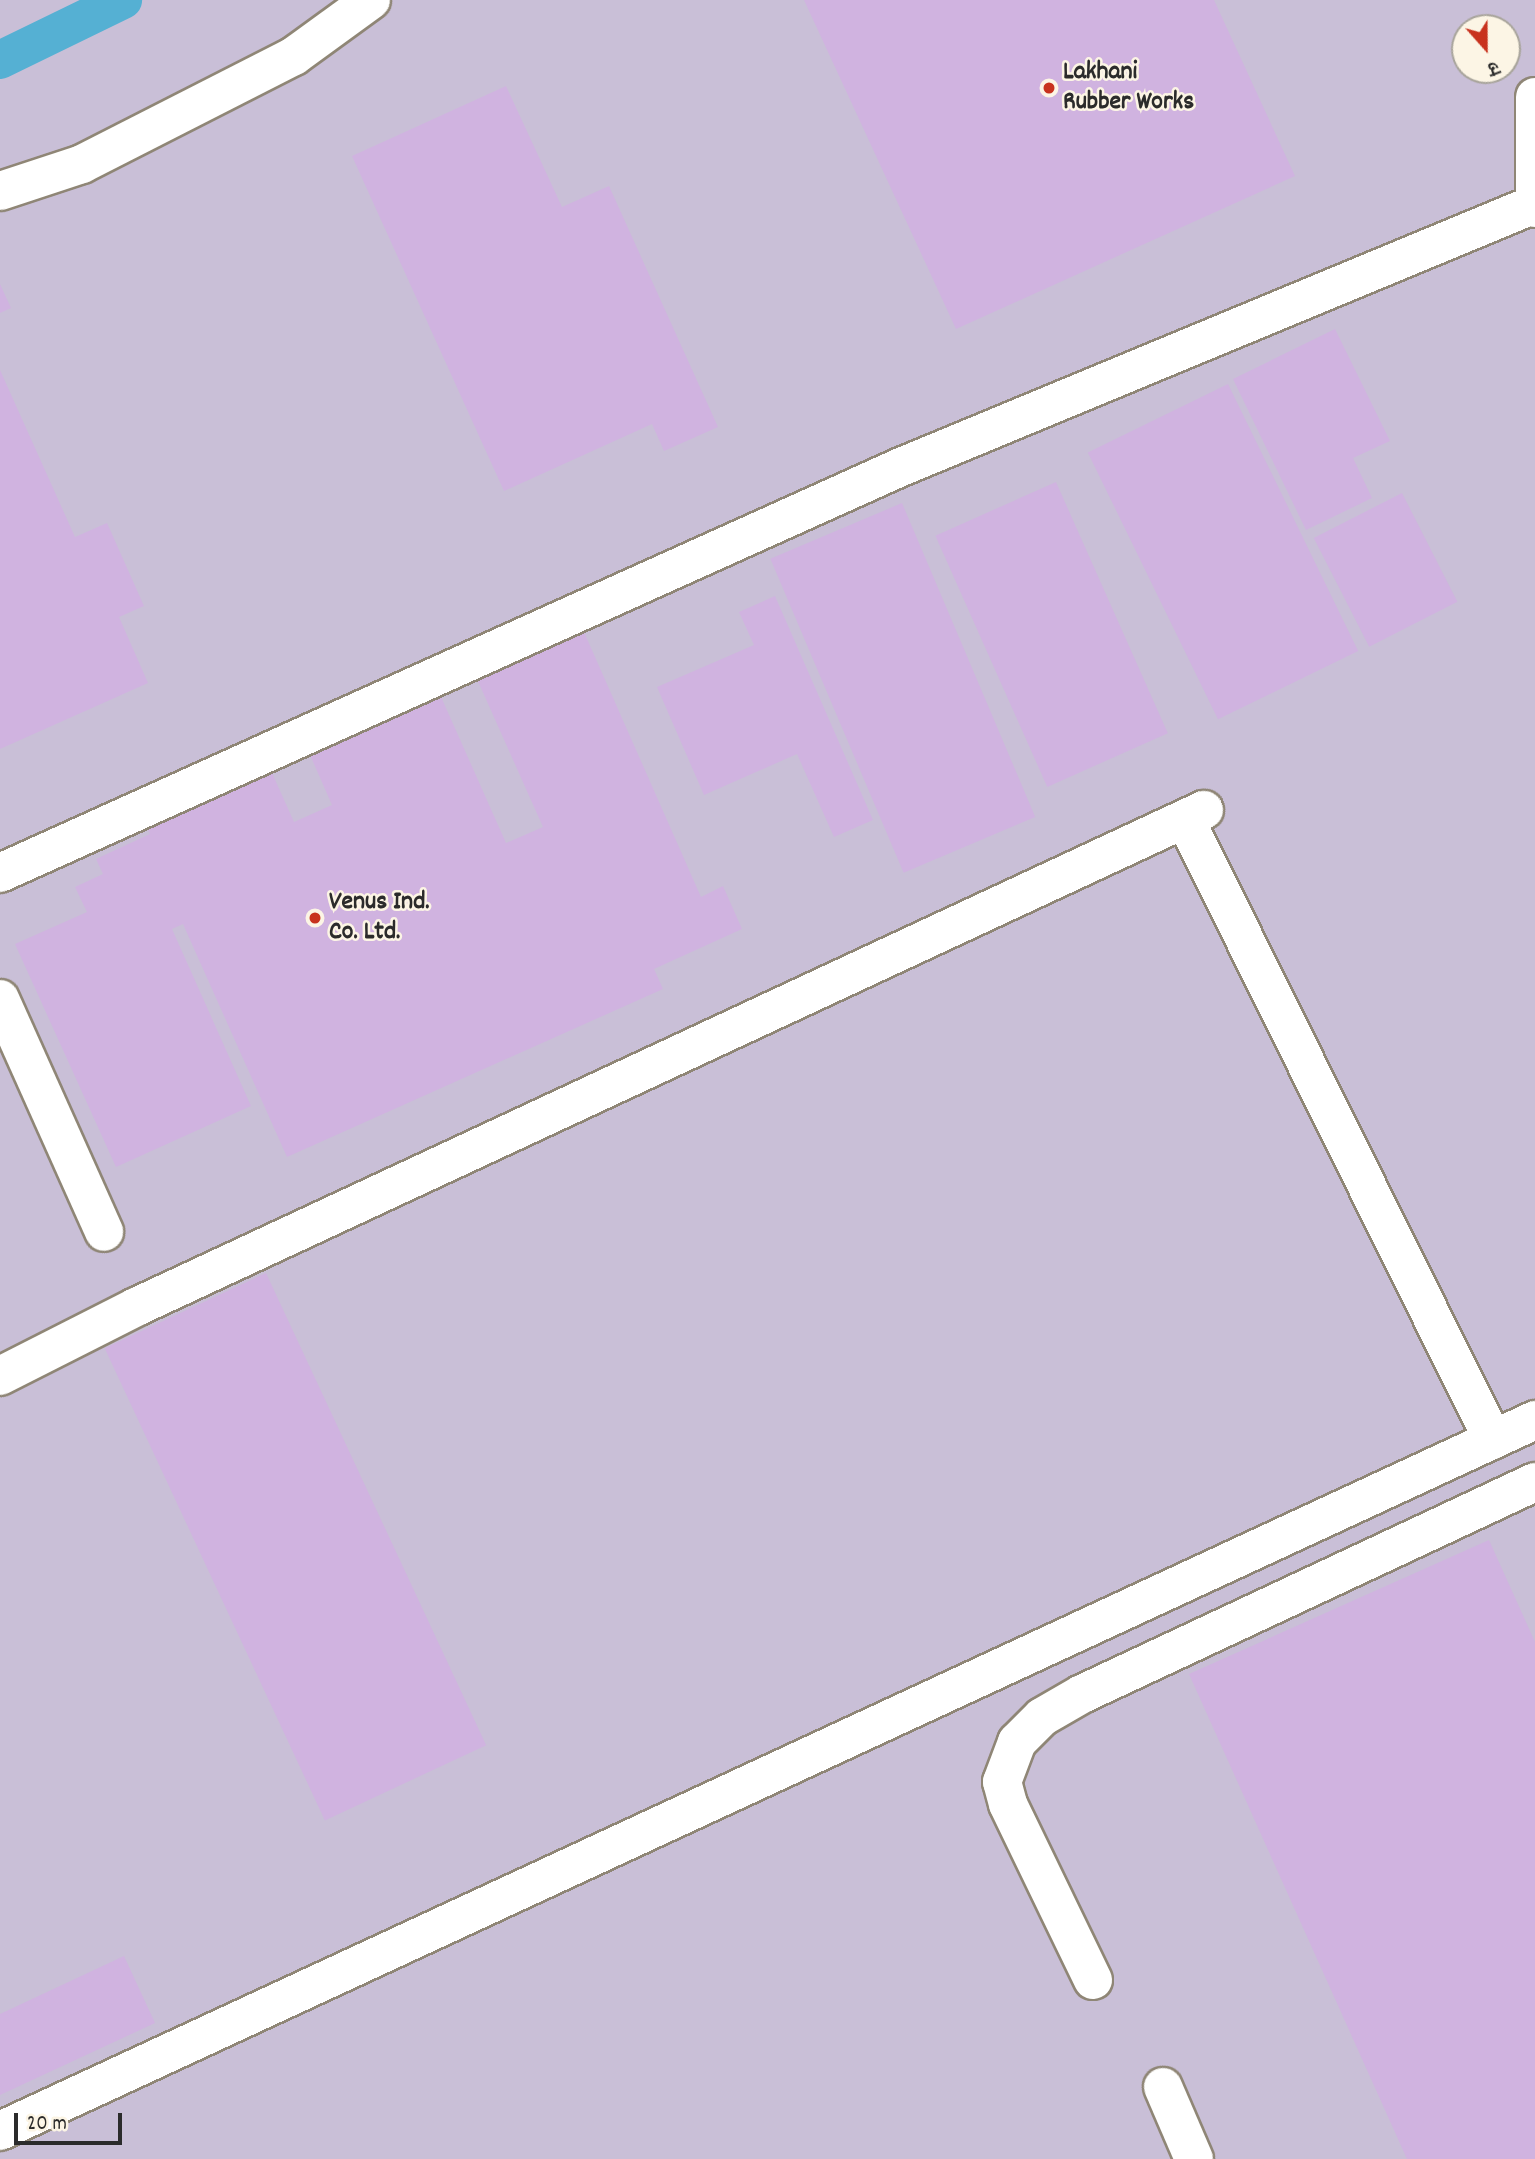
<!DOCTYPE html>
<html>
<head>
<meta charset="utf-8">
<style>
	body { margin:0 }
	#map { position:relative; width:1535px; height:2159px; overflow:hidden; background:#f3e0c2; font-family:Dekko,"Playpen Sans Deva",sans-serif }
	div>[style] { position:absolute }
	.industrial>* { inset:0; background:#c9bfd7 }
	.canal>* { height:38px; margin:-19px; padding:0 19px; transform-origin:19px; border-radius:19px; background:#55b0d3 }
	.building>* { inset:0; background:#d0b3e0; transform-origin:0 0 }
	.roads { filter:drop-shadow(2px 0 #8f8676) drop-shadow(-2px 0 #8f8676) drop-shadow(0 2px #8f8676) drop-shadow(0 -2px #8f8676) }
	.minor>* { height:38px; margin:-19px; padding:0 19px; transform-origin:19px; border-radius:19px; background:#fff }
	.dots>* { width:19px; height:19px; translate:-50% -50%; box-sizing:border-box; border:4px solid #fcf5e5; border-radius:50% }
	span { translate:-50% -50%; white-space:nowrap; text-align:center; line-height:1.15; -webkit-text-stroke:5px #fcf5e5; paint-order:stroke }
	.poi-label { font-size:26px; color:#2b2b2b; font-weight:700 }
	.left { translate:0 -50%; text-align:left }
	.north { position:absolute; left:1451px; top:14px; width:70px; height:70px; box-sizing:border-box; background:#fcf5e5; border:2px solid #a8a49b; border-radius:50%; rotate:159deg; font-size:19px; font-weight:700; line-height:28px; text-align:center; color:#2b2b2b }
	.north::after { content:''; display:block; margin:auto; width:24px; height:32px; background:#c8321e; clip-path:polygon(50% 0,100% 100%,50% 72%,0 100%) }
	.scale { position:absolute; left:14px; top:2113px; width:108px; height:32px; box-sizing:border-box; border:4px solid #2b2b2b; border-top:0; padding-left:9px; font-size:21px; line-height:24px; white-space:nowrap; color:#2b2b2b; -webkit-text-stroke:5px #fcf5e5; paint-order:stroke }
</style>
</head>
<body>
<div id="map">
	<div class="industrial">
		<div style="clip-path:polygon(evenodd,0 0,1535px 0,1535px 2159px,0 2159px,0 0,1465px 28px,1507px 28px,1507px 70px,1465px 70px,1465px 28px)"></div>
	</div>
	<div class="canal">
		<div style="left:0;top:60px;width:137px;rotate:-26deg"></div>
	</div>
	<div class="building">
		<div style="clip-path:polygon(804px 0,1214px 0,1295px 176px,956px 329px)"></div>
		<div style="clip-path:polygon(506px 86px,562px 207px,609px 186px,718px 427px,664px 451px,652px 424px,504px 491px,352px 156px)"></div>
		<div style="clip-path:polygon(0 284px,11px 308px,0 313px)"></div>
		<div style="clip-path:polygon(1335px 329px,1390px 441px,1353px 458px,1372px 498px,1306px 530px,1233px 379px)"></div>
		<div style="clip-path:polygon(0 370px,75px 537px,107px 523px,144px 606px,119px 617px,148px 683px,0 749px)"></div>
		<div style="left:1228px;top:384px;width:297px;height:156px;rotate:64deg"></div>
		<div style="left:1056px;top:482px;width:275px;height:132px;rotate:66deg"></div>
		<div style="left:1402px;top:493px;width:122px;height:99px;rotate:63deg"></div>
		<div style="left:902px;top:503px;width:341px;height:143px;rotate:67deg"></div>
		<div style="clip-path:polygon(775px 596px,873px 820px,834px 837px,797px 754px,704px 795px,657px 687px,754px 645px,739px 612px)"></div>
		<div style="clip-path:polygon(584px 632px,701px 897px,723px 886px,742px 929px,654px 969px,663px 989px,287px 1157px,183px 924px,172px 929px,251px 1106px,116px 1167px,15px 944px,87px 912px,75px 887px,103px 874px,96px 859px,150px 834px,144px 820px,268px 764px,294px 822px,332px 805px,307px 748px,438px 690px,506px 843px,543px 827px,477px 679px)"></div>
		<div style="left:266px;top:1273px;width:521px;height:178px;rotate:65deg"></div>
		<div style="clip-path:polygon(1489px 1540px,1535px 1642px,1535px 2159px,1407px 2159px,1189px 1674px)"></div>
		<div style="clip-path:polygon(124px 1956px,155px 2023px,0 2095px,0 2014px)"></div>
	</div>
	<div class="roads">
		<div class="minor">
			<div style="left:1535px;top:97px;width:111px;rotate:90deg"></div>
			<div style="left:0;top:191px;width:86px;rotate:-18.2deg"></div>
			<div style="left:82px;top:164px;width:238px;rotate:-27deg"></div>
			<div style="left:294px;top:56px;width:95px;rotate:-36deg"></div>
			<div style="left:1185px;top:819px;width:693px;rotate:63.62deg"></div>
			<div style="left:0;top:873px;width:988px;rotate:-24.26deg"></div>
			<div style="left:901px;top:467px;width:686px;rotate:-22.53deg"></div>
			<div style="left:0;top:999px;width:255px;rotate:65.9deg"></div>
			<div style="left:0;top:1376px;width:153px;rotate:-26.9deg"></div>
			<div style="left:136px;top:1307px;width:1178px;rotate:-24.96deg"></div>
			<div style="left:1093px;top:1980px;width:195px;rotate:-115.8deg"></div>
			<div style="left:1008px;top:1804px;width:23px;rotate:-105deg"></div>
			<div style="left:1002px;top:1782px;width:43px;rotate:-69.4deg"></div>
			<div style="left:1017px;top:1742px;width:35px;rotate:-45deg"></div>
			<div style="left:1042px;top:1717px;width:46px;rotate:-29.9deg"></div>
			<div style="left:1082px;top:1694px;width:500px;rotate:-25.08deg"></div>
			<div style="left:1163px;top:2087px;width:78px;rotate:66.7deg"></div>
			<div style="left:0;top:2131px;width:1692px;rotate:-24.85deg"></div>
		</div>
	</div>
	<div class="dots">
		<div style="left:1049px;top:88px;background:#c8321e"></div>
		<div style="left:315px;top:918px;background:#c8321e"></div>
	</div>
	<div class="poi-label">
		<span class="left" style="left:1063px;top:88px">Lakhani<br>Rubber Works</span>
		<span class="left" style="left:329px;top:918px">Venus Ind.<br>Co. Ltd.</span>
	</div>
	<div class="north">उ</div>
	<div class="scale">20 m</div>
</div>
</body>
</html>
